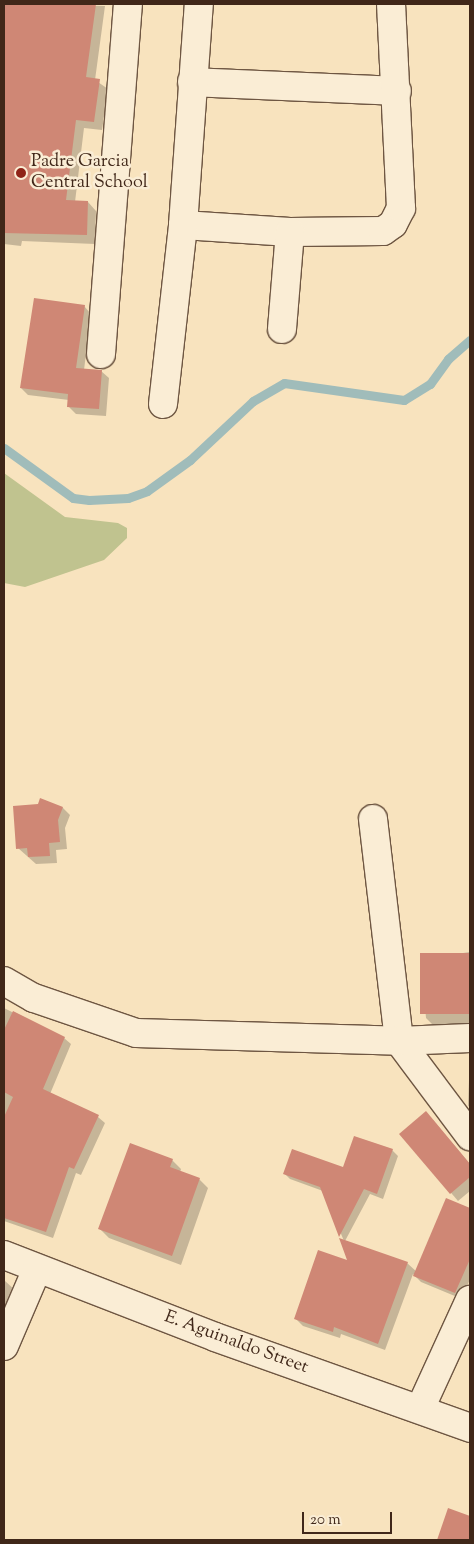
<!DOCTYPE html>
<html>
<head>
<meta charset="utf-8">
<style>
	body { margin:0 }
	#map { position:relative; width:474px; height:1544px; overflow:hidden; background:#f8e3be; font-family:"Sorts Mill Goudy",serif }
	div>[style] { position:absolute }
	.green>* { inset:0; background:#c0c38f }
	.shadow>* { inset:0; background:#0003 }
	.stream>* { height:9px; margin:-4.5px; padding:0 4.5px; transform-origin:4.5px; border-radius:4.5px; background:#a0bcba }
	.building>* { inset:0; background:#cf8775; transform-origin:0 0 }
	.roads { filter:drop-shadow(1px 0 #6e5642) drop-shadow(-1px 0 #6e5642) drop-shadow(0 1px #6e5642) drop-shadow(0 -1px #6e5642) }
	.minor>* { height:28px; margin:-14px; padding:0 14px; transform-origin:14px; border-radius:14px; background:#faedd5 }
	.dots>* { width:14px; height:14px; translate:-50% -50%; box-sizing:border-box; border:2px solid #faedd5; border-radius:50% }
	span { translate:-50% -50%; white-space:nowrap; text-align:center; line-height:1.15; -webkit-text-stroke:5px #faedd5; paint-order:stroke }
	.poi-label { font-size:18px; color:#402719 }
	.left { translate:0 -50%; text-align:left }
	.street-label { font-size:18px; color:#402719 }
	.frame { position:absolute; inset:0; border:5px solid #402719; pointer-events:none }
	.scale { position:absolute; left:302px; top:1512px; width:90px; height:22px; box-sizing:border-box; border:2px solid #402719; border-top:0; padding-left:6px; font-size:15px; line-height:18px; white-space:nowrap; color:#402719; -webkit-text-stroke:4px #faedd5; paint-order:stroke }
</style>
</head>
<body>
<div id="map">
	<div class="green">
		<div style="clip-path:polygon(4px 473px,65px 517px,118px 523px,127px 528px,127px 538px,104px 560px,25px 587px,4px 583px)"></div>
	</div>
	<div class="shadow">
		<div style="clip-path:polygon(4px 4px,105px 6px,95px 80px,108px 89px,102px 130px,84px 128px,75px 202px,88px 202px,96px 211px,95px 244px,22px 241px,21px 246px,4px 244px)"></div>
		<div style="clip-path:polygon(84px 306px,91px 314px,84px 370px,101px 371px,109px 378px,106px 416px,76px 414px,69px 407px,69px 400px,28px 395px,21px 388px)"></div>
		<div style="clip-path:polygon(41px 799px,63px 808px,70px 815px,65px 828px,67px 849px,56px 850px,57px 863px,36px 864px,18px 848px)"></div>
		<div style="clip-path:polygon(470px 952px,470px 1023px,433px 1025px,426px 1018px,421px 959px)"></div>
		<div style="clip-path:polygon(4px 1008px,64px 1038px,71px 1044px,50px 1094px,98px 1117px,105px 1123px,81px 1175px,76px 1173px,53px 1238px,4px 1221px)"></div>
		<div style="clip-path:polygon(470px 1054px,470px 1107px,468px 1106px)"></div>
		<div style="clip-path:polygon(433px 1120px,470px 1164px,470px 1191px,458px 1201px,401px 1134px)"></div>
		<div style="clip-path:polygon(392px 1150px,398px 1156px,383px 1199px,370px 1194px,345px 1241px,407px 1263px,417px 1272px,447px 1200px,470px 1210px,470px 1279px,462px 1299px,421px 1282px,413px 1274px,385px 1350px,341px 1334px,340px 1338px,303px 1326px,296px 1319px,349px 1262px,344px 1241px,323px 1191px,290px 1179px,284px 1173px,344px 1168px)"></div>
		<div style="clip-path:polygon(172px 1160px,181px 1169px,180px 1172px,199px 1179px,208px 1188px,181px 1265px,109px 1238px,100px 1229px)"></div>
		<div style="clip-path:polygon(4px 1280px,16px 1291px,4px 1328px)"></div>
		<div style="clip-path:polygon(448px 1510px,470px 1517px,470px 1540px,438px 1540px)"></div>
	</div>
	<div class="stream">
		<div style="left:4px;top:448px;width:85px;rotate:35.9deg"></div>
		<div style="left:73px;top:498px;width:16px;rotate:7deg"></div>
		<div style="left:89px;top:500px;width:39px;rotate:-3deg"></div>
		<div style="left:128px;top:498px;width:20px;rotate:-20deg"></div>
		<div style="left:147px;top:491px;width:53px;rotate:-35.8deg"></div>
		<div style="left:190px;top:460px;width:86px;rotate:-43.1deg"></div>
		<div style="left:253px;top:401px;width:36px;rotate:-30deg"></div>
		<div style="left:284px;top:383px;width:121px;rotate:8.1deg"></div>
		<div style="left:404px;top:400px;width:31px;rotate:-32deg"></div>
		<div style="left:430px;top:384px;width:31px;rotate:-54deg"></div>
		<div style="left:448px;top:359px;width:29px;rotate:-41deg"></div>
	</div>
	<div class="building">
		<div style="clip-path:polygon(4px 4px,96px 4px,86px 77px,100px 79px,94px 122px,76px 120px,66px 200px,88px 201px,87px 235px,4px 233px)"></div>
		<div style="clip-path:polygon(34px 298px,85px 305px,76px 368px,102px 370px,99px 409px,67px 407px,68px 394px,20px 388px)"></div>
		<div style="clip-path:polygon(40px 798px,63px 807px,58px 820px,60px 842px,49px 843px,50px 856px,28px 857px,27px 848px,16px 849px,13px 806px,38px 804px)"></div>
		<div style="left:470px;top:953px;width:61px;height:50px;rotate:90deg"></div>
		<div style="clip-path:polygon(13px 1011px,65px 1037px,43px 1089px,99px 1115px,74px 1169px,69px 1167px,46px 1232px,4px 1218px,4px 1117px,13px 1097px,4px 1092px,4px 1030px)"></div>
		<div style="clip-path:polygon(426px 1111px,470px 1164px,470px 1177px,450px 1194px,399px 1134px)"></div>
		<div style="clip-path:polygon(354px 1136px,393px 1149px,377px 1194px,364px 1189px,339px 1237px,320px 1187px,283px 1174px,292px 1149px,343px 1167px)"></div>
		<div style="clip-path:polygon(130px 1143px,173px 1159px,170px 1167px,200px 1178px,172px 1256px,98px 1229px)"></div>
		<div style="clip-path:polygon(446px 1198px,470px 1208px,470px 1259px,455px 1293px,413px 1276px)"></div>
		<div style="clip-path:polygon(339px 1238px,408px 1262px,378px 1344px,334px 1327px,333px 1332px,294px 1319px,318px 1250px,347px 1260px)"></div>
		<div style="clip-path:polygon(448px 1508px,470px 1516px,470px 1540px,437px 1540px)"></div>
	</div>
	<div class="roads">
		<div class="minor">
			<div style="left:192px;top:82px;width:205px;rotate:2.5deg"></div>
			<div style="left:183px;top:225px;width:107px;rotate:3.7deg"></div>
			<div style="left:290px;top:232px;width:93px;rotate:-0.6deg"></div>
			<div style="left:383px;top:231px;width:12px;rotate:-35deg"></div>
			<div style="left:393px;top:224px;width:18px;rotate:-63deg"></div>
			<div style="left:401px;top:208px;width:204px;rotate:-92.8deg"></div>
			<div style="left:282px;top:329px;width:97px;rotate:-85.3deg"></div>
			<div style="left:101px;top:354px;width:351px;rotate:-85.6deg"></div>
			<div style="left:163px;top:404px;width:180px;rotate:-83.6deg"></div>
			<div style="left:183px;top:225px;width:222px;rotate:-85.9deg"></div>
			<div style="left:373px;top:819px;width:224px;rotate:83.3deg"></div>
			<div style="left:399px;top:1041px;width:119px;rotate:53.2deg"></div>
			<div style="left:4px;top:981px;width:34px;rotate:30deg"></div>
			<div style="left:34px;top:998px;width:108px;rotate:18.9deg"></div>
			<div style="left:136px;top:1033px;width:263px;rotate:1.7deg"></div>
			<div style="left:399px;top:1041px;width:71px;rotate:-2.4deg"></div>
			<div style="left:4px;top:1255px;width:226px;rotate:21.2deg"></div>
			<div style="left:215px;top:1337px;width:271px;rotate:19.6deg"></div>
			<div style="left:4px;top:1346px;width:84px;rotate:-66.8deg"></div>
			<div style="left:420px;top:1409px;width:120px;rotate:-65.4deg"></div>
		</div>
	</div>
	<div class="dots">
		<div style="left:21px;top:173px;background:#8f2418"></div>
	</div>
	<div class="poi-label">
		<span class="left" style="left:31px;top:173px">Padre Garcia<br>Central School</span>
	</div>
	<div class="street-label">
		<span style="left:236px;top:1343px;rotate:20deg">E. Aguinaldo Street</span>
	</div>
	<div class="frame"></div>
	<div class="scale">20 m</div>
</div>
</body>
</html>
